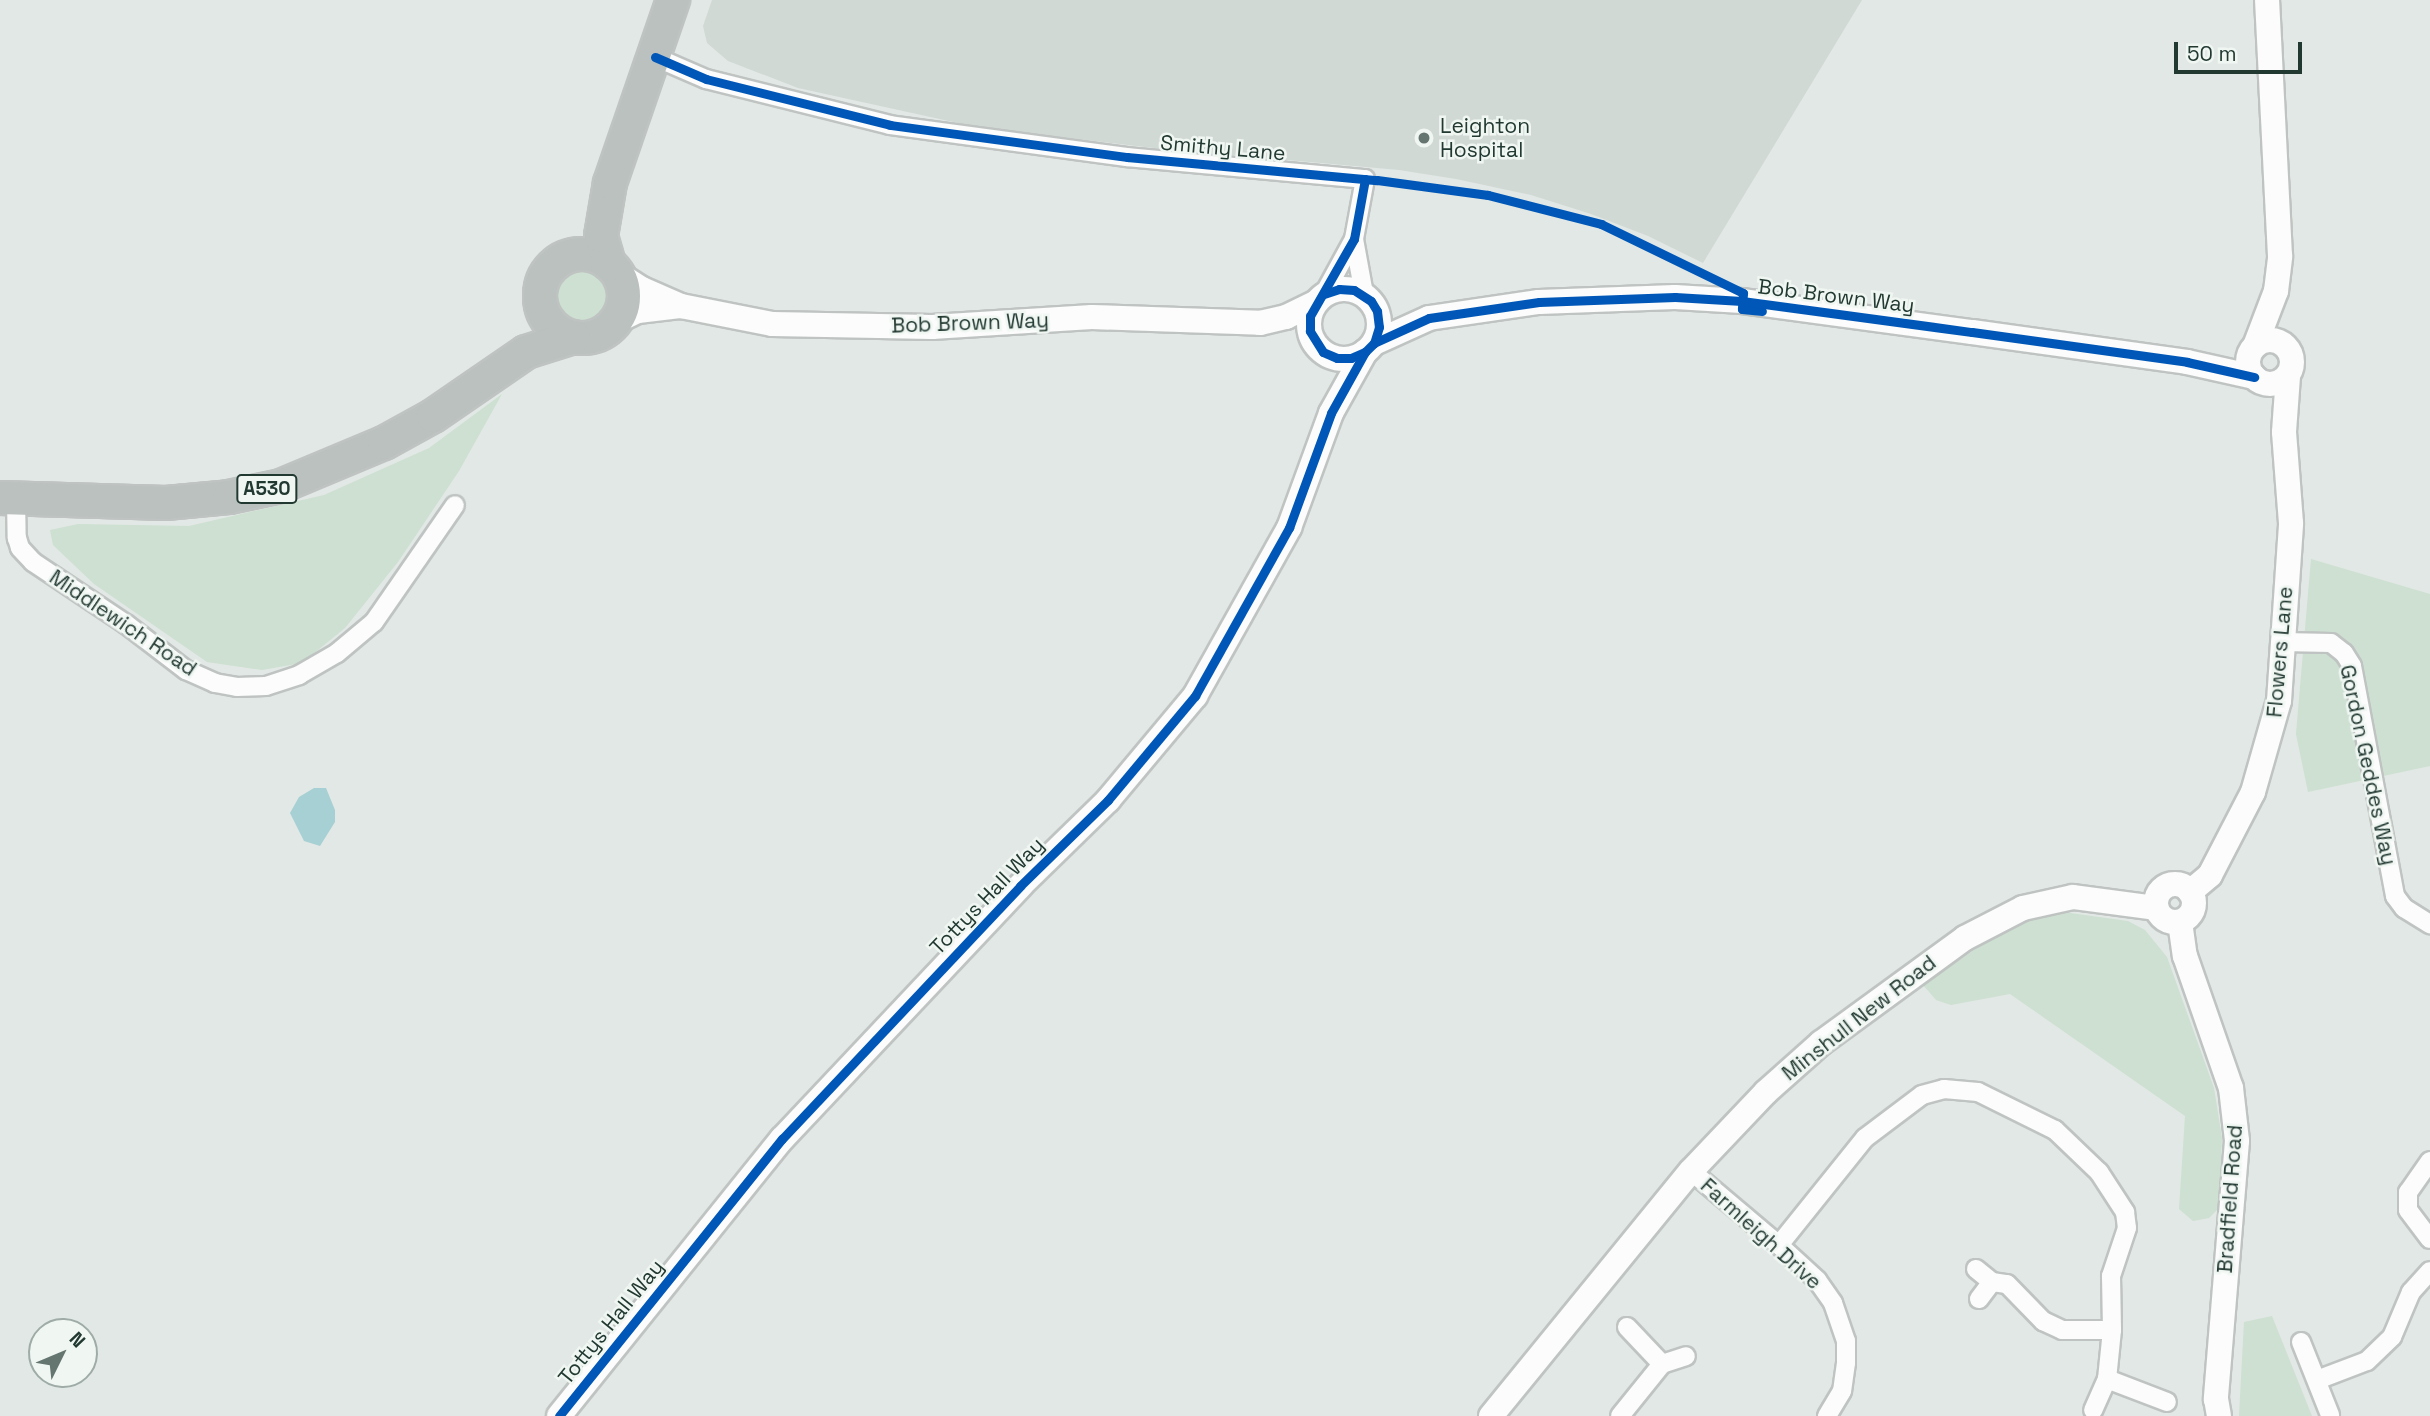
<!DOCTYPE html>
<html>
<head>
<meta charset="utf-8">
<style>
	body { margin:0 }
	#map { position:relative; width:2430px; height:1416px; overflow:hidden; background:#e2e8e5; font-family:"Space Grotesk",sans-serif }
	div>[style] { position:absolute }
	.built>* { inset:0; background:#d1d9d5 }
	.green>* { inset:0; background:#cde0d1 }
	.round { border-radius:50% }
	.water>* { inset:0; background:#a6d0d3 }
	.roads { filter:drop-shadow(2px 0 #bfc4c2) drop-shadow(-2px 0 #bfc4c2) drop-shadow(0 2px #bfc4c2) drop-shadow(0 -2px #bfc4c2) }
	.street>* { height:18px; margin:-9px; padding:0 9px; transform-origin:9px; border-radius:9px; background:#fbfcfb }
	.secondary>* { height:24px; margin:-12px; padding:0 12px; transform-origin:12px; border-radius:12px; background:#fbfcfb }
	.secondary>.ring { margin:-12px; padding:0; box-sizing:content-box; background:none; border:24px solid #fbfcfb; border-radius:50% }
	.highway>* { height:32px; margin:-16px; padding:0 16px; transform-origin:16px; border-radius:16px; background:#bac1bf }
	.highway>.ring { margin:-16px; padding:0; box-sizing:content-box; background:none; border:32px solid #bac1bf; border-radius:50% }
	.cycleway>* { height:9px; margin:-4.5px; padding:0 4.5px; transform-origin:4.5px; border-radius:4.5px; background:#0057b8 }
	.dots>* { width:19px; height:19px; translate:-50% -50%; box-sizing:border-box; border:4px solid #f0f7f3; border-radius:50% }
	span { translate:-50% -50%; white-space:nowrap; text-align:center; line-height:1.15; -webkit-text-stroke:5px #f0f7f3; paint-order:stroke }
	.shield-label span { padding:2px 5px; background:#f0f7f3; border:2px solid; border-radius:5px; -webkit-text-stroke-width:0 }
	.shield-label { font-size:19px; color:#223932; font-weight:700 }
	.poi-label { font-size:21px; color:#223932 }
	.left { translate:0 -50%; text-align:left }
	.street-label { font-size:21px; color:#223932 }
	.north { position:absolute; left:28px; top:1318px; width:70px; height:70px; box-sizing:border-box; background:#f0f7f3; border:2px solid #9eaba6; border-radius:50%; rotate:47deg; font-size:19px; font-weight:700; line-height:28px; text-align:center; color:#223932 }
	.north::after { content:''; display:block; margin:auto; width:24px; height:32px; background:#657671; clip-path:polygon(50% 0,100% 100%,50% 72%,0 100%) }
	.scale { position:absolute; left:2174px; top:42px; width:128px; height:32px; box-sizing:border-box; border:4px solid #223932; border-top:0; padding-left:9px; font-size:21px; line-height:24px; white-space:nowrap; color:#223932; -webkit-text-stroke:5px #f0f7f3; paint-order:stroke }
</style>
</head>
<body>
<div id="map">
	<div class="built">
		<div style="clip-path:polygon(712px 0,1862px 0,1703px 263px,1648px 236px,1591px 214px,1531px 195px,1456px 179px,1399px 170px,1162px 149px,976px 127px,798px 88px,728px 61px,707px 43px,703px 26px)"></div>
	</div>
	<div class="green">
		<div class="round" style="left:550px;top:264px;width:64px;height:64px"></div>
		<div style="clip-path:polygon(502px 394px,459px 471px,398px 562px,345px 628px,302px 663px,262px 670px,207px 662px,94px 584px,53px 545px,50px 530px,78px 524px,189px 526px,324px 495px,429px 448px)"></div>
		<div style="clip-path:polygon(2311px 559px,2430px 594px,2430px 766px,2308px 792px,2296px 734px)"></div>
		<div style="clip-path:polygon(2063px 912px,2128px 921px,2145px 930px,2167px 957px,2214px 1088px,2222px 1138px,2219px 1208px,2209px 1218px,2193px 1221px,2179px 1209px,2185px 1116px,2010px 994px,1951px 1005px,1936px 1000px,1923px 985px,2009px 926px,2038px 915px)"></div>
		<div style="clip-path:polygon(2272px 1316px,2312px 1416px,2239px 1416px,2244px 1322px)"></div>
	</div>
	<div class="water">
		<div style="clip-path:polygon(314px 788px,326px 788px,335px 810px,335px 822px,320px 846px,304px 841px,290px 813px,299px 797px)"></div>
	</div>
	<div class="roads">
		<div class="street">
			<div style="left:655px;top:57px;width:56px;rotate:23.3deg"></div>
			<div style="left:706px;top:79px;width:190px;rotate:14deg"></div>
			<div style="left:890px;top:125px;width:239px;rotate:7.7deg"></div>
			<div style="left:1127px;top:157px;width:239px;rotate:5.3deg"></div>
			<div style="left:1365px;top:179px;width:61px;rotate:100.4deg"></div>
			<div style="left:1354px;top:239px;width:63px;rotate:118.6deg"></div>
			<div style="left:1354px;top:239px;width:56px;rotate:79.7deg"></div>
			<div style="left:16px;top:499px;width:39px;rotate:89deg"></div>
			<div style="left:17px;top:538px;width:10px;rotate:73deg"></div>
			<div style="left:20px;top:548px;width:19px;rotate:47deg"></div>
			<div style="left:33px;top:562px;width:112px;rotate:33.7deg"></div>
			<div style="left:126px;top:624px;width:76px;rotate:37.5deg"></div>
			<div style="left:186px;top:670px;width:32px;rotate:24deg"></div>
			<div style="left:215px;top:683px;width:22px;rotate:10deg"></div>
			<div style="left:237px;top:687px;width:29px;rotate:-2deg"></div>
			<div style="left:266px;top:686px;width:35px;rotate:-18deg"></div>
			<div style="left:299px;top:675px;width:44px;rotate:-30.1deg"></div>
			<div style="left:337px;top:653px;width:48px;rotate:-40deg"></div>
			<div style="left:374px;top:622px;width:142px;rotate:-55.3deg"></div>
			<div style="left:2283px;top:642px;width:48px;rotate:1.2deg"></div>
			<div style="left:2331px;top:643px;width:16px;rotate:38deg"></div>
			<div style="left:2344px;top:653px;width:15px;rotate:58deg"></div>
			<div style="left:2352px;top:666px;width:234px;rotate:79.4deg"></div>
			<div style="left:2395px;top:896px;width:15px;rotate:53deg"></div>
			<div style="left:2404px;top:908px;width:31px;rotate:32deg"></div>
			<div style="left:2430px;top:1161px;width:38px;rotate:125deg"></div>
			<div style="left:2408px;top:1192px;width:18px;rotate:90deg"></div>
			<div style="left:2408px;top:1210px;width:36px;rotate:53deg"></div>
			<div style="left:1691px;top:1171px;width:115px;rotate:40.1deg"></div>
			<div style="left:1779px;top:1245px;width:52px;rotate:42.6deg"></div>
			<div style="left:1817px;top:1280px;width:28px;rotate:55deg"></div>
			<div style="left:1833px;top:1303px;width:40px;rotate:71.1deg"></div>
			<div style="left:1846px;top:1341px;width:22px;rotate:90deg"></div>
			<div style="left:1846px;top:1363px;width:28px;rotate:98deg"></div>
			<div style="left:1842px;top:1391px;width:29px;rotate:121deg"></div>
			<div style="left:1779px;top:1245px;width:137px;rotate:-51.2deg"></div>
			<div style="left:1865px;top:1138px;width:71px;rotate:-37deg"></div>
			<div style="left:1922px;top:1095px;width:23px;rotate:-15deg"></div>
			<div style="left:1944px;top:1089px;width:34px;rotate:5deg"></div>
			<div style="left:1978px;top:1092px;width:86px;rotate:26.3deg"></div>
			<div style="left:2055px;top:1130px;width:61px;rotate:43.7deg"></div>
			<div style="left:2099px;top:1172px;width:48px;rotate:57deg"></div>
			<div style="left:2125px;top:1212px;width:16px;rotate:83deg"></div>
			<div style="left:2127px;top:1228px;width:51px;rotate:108.4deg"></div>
			<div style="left:2111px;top:1276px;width:54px;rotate:88.9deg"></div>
			<div style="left:2112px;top:1330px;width:49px;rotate:95.8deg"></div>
			<div style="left:2107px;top:1379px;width:34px;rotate:114deg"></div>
			<div style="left:1976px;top:1269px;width:21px;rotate:39deg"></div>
			<div style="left:1992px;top:1282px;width:15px;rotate:8deg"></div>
			<div style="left:2007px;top:1284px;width:52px;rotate:45.8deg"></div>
			<div style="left:2043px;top:1321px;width:21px;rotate:25deg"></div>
			<div style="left:2062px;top:1330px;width:50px"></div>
			<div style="left:1979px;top:1299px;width:21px;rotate:-53deg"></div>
			<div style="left:2301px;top:1342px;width:79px;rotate:68.3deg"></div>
			<div style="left:1662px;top:1364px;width:25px;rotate:-18deg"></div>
			<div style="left:2107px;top:1379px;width:64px;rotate:21deg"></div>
			<div style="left:2317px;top:1380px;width:53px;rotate:-20.8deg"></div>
			<div style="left:2367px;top:1361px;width:35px;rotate:-44deg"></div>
			<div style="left:2392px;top:1337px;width:49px;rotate:-67.1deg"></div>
			<div style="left:2411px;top:1292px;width:28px;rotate:-48deg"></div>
			<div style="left:1620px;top:1416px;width:67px;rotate:-51.1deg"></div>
			<div style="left:1662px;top:1364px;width:51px;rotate:-133.4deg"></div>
		</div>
		<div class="secondary">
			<div style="left:617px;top:273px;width:30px;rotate:33deg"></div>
			<div style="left:642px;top:289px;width:43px;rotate:23.6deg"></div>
			<div style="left:681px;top:306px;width:93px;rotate:11.2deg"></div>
			<div style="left:772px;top:324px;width:160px;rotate:1.1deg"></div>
			<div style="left:932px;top:327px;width:160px;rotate:-3.6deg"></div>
			<div style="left:1092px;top:317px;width:168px;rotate:2deg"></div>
			<div style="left:1260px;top:323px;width:27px;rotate:-13deg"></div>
			<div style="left:1286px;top:317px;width:32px;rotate:-26deg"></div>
			<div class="ring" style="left:1309px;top:289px;width:46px;height:46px"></div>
			<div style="left:615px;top:322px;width:25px;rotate:-26deg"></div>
			<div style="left:638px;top:311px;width:42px;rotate:-6.8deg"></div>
			<div class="ring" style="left:2248px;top:340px;width:20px;height:20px"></div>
			<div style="left:1374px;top:343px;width:60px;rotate:-24.4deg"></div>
			<div style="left:1429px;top:318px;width:111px;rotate:-8.3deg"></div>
			<div style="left:1539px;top:302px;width:136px;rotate:-2.1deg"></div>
			<div style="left:1675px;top:297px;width:67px;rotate:3.4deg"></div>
			<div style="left:1742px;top:301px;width:232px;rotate:7.7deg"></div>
			<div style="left:1972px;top:332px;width:217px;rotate:7.9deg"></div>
			<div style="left:2187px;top:362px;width:69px;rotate:12.6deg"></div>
			<div style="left:2255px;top:346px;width:59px;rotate:-69.1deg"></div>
			<div style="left:2276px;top:291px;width:35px;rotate:-83deg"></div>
			<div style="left:2280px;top:256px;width:256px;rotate:-92.9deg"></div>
			<div class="ring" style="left:2156px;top:884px;width:14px;height:14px"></div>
			<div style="left:2190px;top:892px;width:26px;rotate:-40deg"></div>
			<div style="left:2210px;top:875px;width:93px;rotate:-62.6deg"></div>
			<div style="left:2253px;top:792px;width:95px;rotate:-74.1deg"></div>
			<div style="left:2279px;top:701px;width:178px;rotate:-86.1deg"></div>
			<div style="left:2291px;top:523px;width:91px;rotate:-94.4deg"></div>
			<div style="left:2284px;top:432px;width:56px;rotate:-85.9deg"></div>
			<div style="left:2180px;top:922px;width:34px;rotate:82deg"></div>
			<div style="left:2185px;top:956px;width:140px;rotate:70.8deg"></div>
			<div style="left:2231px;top:1088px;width:53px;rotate:83.5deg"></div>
			<div style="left:2237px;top:1141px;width:259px;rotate:94.7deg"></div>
			<div style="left:2216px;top:1399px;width:17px;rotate:80deg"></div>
			<div style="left:559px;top:1416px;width:356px;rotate:-51.2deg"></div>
			<div style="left:782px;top:1139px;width:347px;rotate:-46.7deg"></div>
			<div style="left:1020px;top:886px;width:123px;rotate:-44.3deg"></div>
			<div style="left:1108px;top:800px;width:136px;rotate:-50.1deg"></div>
			<div style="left:1195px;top:696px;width:193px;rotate:-60.8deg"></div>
			<div style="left:1289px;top:528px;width:122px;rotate:-69.9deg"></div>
			<div style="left:1331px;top:413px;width:70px;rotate:-60.9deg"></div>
			<div style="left:1491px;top:1416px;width:316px;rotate:-50.8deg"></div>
			<div style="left:1691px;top:1171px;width:109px;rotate:-46.5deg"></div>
			<div style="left:1766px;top:1092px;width:74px;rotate:-41.7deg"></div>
			<div style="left:1821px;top:1043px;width:178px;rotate:-36.1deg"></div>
			<div style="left:1965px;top:938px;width:65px;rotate:-27.3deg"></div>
			<div style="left:2023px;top:908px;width:51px;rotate:-12.4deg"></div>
			<div style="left:2073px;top:897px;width:84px;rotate:7.5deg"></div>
		</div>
		<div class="highway">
			<div class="ring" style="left:540px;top:254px;width:52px;height:52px"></div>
			<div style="left:609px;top:264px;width:29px;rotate:-106deg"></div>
			<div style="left:601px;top:236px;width:54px;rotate:-80.4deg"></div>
			<div style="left:610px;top:183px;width:194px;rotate:-71deg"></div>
			<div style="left:0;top:498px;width:166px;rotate:1.7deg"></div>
			<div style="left:166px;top:503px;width:63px;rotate:-5.4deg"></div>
			<div style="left:229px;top:497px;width:53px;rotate:-11.9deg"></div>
			<div style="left:281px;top:486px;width:112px;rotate:-22.7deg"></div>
			<div style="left:384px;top:443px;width:56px;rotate:-28.9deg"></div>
			<div style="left:433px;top:416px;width:113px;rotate:-34.5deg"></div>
			<div style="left:526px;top:352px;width:50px;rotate:-17.4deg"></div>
		</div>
	</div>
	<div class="cycleway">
		<div style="left:655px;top:57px;width:56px;rotate:23.3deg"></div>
		<div style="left:706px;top:79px;width:190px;rotate:14deg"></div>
		<div style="left:890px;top:125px;width:239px;rotate:7.7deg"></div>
		<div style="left:1127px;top:157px;width:251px;rotate:5.3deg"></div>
		<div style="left:1377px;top:180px;width:112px;rotate:7.7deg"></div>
		<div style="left:1488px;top:195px;width:117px;rotate:14.4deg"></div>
		<div style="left:1601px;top:224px;width:158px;rotate:25.9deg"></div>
		<div style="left:1743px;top:293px;width:16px;rotate:94deg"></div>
		<div style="left:1742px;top:309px;width:20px;rotate:6deg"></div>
		<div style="left:1324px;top:294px;width:16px;rotate:-18deg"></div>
		<div style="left:1339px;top:289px;width:15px;rotate:4deg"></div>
		<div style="left:1354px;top:290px;width:20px;rotate:33deg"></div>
		<div style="left:1371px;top:301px;width:12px;rotate:59deg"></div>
		<div style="left:1377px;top:311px;width:16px;rotate:83deg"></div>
		<div style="left:1379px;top:327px;width:17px;rotate:107deg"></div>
		<div style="left:1374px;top:343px;width:13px;rotate:135deg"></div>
		<div style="left:1365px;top:352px;width:15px;rotate:157deg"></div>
		<div style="left:1351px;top:358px;width:14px;rotate:180deg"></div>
		<div style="left:1337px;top:358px;width:15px;rotate:-157deg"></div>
		<div style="left:1323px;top:352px;width:25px;rotate:-122deg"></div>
		<div style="left:1310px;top:331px;width:15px;rotate:-90deg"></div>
		<div style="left:1310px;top:316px;width:89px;rotate:-60.3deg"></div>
		<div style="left:1354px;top:239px;width:61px;rotate:-79.6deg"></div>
		<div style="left:1374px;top:343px;width:60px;rotate:-24.4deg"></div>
		<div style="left:1429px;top:318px;width:111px;rotate:-8.3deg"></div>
		<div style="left:1539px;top:302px;width:136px;rotate:-2.1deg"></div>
		<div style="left:1675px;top:297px;width:67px;rotate:3.4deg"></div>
		<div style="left:1742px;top:301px;width:232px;rotate:7.7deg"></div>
		<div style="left:1972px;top:332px;width:217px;rotate:7.9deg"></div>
		<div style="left:2187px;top:362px;width:69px;rotate:12.6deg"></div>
		<div style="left:559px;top:1416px;width:356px;rotate:-51.2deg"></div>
		<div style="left:782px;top:1139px;width:347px;rotate:-46.7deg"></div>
		<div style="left:1020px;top:886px;width:123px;rotate:-44.3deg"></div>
		<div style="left:1108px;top:800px;width:136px;rotate:-50.1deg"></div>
		<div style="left:1195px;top:696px;width:193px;rotate:-60.8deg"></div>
		<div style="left:1289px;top:528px;width:122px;rotate:-69.9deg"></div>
		<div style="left:1331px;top:413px;width:70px;rotate:-60.9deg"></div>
	</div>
	<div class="dots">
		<div style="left:1424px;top:138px;background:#657671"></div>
	</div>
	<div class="shield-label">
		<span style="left:267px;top:489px">A530</span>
	</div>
	<div class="poi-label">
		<span class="left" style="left:1440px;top:138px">Leighton<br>Hospital</span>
	</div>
	<div class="street-label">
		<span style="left:1223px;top:148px;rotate:5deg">Smithy Lane</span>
		<span style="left:1836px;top:296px;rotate:7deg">Bob Brown Way</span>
		<span style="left:970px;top:323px;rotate:-2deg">Bob Brown Way</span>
		<span style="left:123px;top:623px;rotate:34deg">Middlewich Road</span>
		<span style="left:2280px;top:652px;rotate:-85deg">Flowers Lane</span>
		<span style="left:2368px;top:765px;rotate:78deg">Gordon Geddes Way</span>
		<span style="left:987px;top:896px;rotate:-46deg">Tottys Hall Way</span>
		<span style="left:1859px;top:1018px;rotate:-38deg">Minshull New Road</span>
		<span style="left:2230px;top:1199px;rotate:-86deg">Bradfield Road</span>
		<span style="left:1761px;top:1234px;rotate:42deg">Farmleigh Drive</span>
		<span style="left:611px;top:1322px;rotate:-51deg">Tottys Hall Way</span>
	</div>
	<div class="north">N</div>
	<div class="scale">50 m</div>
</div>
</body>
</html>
